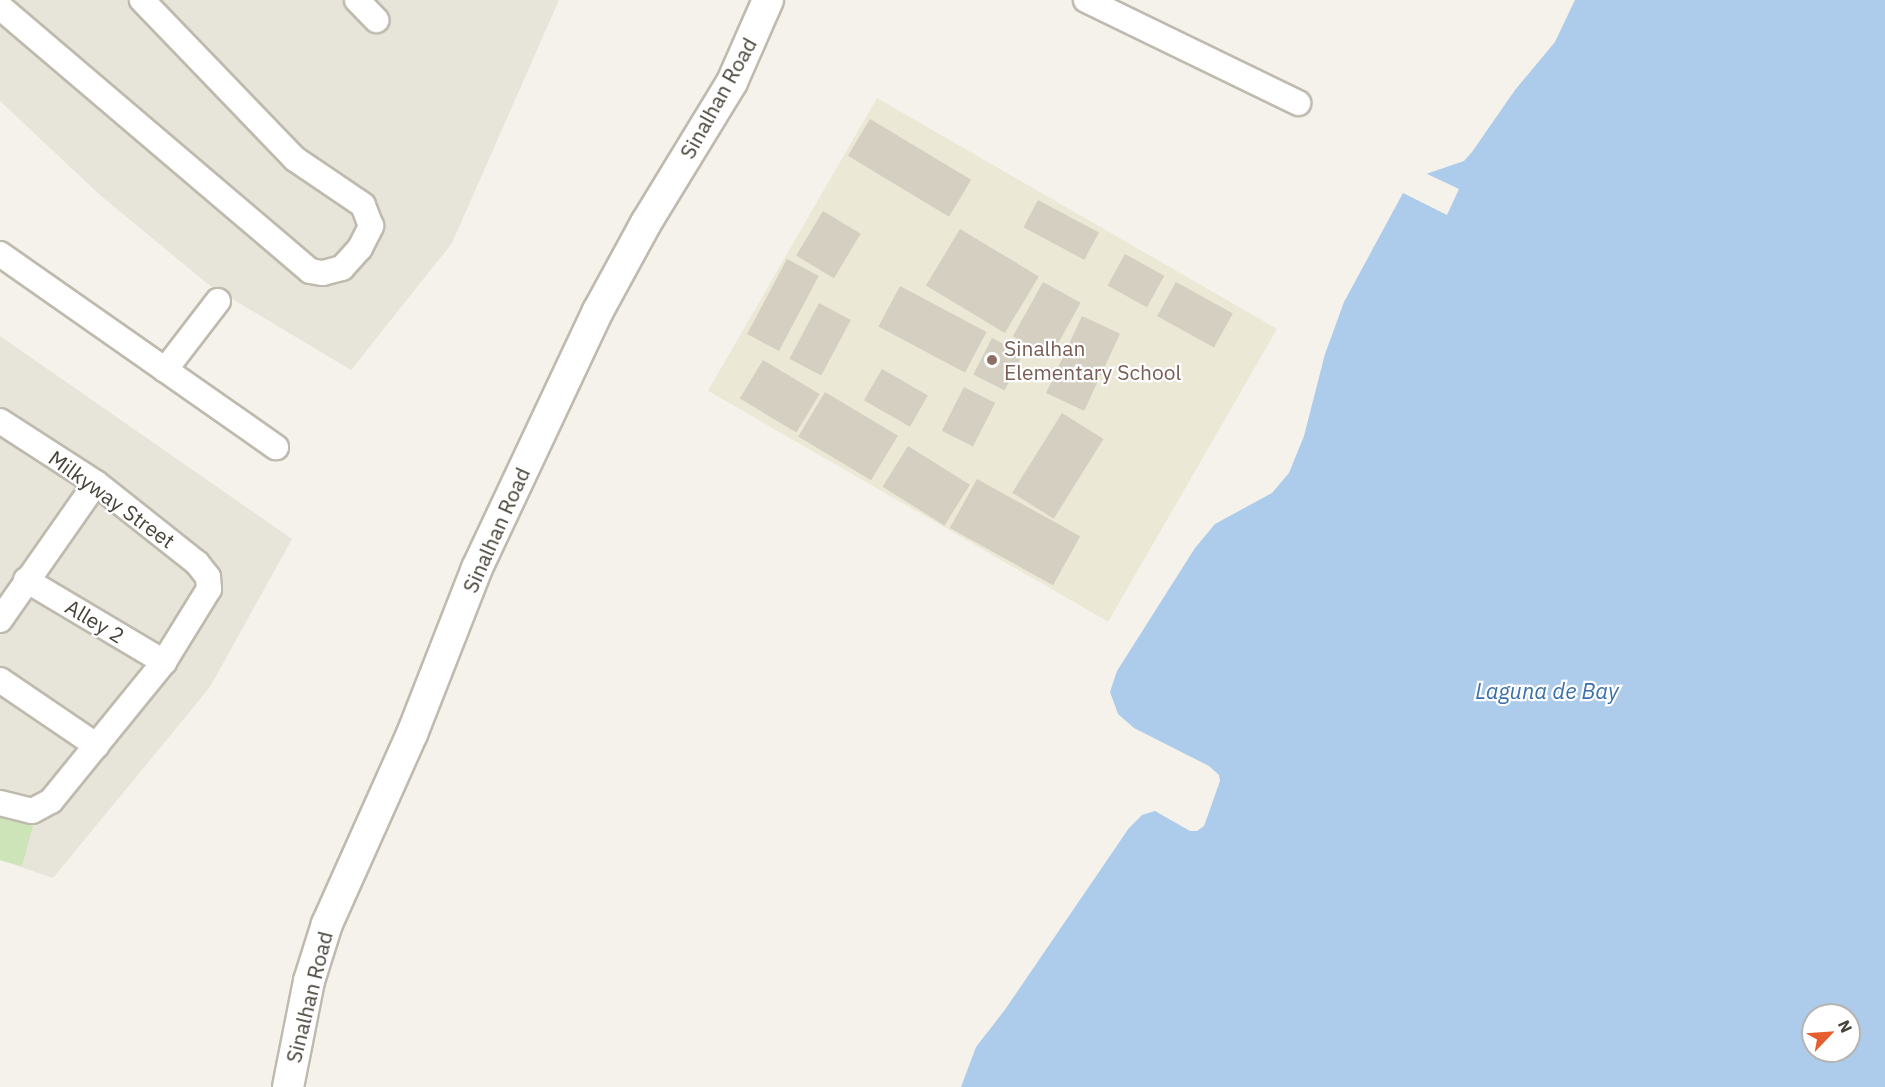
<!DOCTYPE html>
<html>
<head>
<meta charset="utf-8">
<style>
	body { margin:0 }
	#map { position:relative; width:1885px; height:1087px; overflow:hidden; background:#f4f2eb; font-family:"IBM Plex Sans",sans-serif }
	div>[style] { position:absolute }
	.residential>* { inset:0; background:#e7e4d9 }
	.education>* { inset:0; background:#ebe8d6; transform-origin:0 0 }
	.green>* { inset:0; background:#cce4b8 }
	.water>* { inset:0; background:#adcbea }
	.pier>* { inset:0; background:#f4f2eb }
	.building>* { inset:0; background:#d4cfc1; transform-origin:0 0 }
	.roads { filter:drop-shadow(2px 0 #bfbaae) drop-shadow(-2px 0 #bfbaae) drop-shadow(0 2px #bfbaae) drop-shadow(0 -2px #bfbaae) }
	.minor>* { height:24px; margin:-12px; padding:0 12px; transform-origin:12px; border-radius:12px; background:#fff }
	.tertiary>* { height:30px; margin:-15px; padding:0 15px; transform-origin:15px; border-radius:15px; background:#fff }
	.dots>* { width:16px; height:16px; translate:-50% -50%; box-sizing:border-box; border:3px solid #fff; border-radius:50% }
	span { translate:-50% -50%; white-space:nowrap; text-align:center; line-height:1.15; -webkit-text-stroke:4.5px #fff; paint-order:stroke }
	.street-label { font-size:21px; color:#474339 }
	.education-label { font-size:21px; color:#785e54 }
	.left { translate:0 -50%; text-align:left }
	.water-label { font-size:22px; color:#3c70aa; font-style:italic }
	.north { position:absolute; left:1801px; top:1003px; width:60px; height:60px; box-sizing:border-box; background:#fff; border:2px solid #b5b4b0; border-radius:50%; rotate:65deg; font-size:16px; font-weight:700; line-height:24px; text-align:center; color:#474339 }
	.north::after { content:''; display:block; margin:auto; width:21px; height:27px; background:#e65d30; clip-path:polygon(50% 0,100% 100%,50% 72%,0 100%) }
</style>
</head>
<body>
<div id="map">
	<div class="residential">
		<div style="clip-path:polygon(0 0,559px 0,452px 243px,351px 370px,209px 285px,100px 195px,0 101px)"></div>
		<div style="clip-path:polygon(0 336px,292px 539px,210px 687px,53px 878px,0 860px)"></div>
	</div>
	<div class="education">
		<div style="left:877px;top:98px;width:462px;height:338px;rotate:30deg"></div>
	</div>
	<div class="green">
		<div style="clip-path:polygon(0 810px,35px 819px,22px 866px,0 860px)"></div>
	</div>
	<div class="water">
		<div style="clip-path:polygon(evenodd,1575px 0,1885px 0,1885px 1087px,961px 1087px,976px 1047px,1004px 1011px,1129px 828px,1142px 815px,1155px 811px,1190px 831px,1197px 831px,1204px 826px,1220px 781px,1219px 775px,1209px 766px,1134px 728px,1118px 714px,1110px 692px,1117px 671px,1195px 548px,1215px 524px,1272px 493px,1289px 473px,1304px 436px,1325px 354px,1344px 302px,1403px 193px,1426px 174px,1464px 161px,1472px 152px,1515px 90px,1555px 42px,1575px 0,1813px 1015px,1849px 1015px,1849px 1051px,1813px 1051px,1813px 1015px)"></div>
	</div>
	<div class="pier">
		<div style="clip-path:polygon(1423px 172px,1459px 189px,1447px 215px,1401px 192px)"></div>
	</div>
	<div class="building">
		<div style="left:870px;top:119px;width:118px;height:43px;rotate:31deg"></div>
		<div style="left:1038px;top:200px;width:69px;height:31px;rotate:28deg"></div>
		<div style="left:823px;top:211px;width:44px;height:52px;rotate:31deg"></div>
		<div style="left:960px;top:229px;width:92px;height:66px;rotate:31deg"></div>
		<div style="left:1125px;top:254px;width:45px;height:36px;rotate:29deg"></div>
		<div style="left:787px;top:259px;width:36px;height:85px;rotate:28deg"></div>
		<div style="left:1043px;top:282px;width:43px;height:62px;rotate:29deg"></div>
		<div style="left:1176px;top:282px;width:65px;height:39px;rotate:29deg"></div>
		<div style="left:900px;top:286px;width:98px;height:46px;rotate:28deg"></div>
		<div style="left:819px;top:303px;width:36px;height:63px;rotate:28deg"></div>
		<div style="left:1082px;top:316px;width:42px;height:85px;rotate:25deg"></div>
		<div style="left:992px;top:338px;width:35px;height:41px;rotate:27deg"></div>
		<div style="left:763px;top:360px;width:66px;height:45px;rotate:31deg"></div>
		<div style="left:882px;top:369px;width:53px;height:36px;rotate:30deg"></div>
		<div style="left:964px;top:387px;width:35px;height:49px;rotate:27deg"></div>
		<div style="left:825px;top:392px;width:85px;height:52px;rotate:31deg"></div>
		<div style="left:1062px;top:413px;width:49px;height:94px;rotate:32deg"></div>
		<div style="left:908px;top:446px;width:73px;height:48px;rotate:32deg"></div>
		<div style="left:977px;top:479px;width:118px;height:56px;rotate:29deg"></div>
	</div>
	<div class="roads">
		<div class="minor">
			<div style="left:357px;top:0;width:28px;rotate:46deg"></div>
			<div style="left:1086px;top:0;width:236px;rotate:25.9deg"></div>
			<div style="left:0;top:7px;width:407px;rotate:40.4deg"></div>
			<div style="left:310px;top:271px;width:13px;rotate:9deg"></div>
			<div style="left:323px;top:273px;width:20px;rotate:-15deg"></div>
			<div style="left:342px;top:268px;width:27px;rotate:-48deg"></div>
			<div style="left:360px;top:248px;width:25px;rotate:-63deg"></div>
			<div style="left:371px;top:226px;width:22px;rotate:-111deg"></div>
			<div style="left:363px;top:205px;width:82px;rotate:-145.9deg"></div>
			<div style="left:295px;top:159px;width:221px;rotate:-133.9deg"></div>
			<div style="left:0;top:254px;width:337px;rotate:35deg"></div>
			<div style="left:165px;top:370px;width:87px;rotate:-52.5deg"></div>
			<div style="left:0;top:421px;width:114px;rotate:32.9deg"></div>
			<div style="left:96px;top:483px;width:129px;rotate:38.4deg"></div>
			<div style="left:197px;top:563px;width:18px;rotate:52deg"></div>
			<div style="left:208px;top:577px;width:12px;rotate:85deg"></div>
			<div style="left:209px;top:589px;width:86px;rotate:121.7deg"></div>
			<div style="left:164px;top:662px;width:179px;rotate:129.1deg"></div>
			<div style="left:51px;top:801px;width:21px;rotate:152deg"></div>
			<div style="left:32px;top:811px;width:33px;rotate:-166deg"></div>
			<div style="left:26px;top:580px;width:161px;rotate:30.7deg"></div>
			<div style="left:0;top:620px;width:167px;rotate:-55deg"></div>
			<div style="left:0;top:680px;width:117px;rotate:34.2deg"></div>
		</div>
		<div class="tertiary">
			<div style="left:288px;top:1087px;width:108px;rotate:-78.8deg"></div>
			<div style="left:309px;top:981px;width:60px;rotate:-72.5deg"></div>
			<div style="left:327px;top:924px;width:208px;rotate:-65.9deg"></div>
			<div style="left:412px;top:734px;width:178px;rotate:-68.6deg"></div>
			<div style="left:477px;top:568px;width:284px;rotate:-64.8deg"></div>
			<div style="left:598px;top:311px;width:100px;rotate:-61.4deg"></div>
			<div style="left:646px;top:223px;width:165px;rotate:-58.6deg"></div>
			<div style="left:732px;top:82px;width:90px;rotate:-66.3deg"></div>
		</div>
	</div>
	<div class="dots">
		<div style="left:992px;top:360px;background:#8d6e63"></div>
	</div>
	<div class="street-label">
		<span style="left:718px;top:98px;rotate:-61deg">Sinalhan Road</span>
		<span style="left:112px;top:499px;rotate:36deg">Milkyway Street</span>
		<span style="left:496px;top:530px;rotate:-66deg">Sinalhan Road</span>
		<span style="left:95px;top:621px;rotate:31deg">Alley 2</span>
		<span style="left:309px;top:997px;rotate:-76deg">Sinalhan Road</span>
	</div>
	<div class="education-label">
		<span class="left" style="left:1004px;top:360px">Sinalhan<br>Elementary School</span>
	</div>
	<div class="water-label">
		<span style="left:1547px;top:691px">Laguna de Bay</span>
	</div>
	<div class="north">N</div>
</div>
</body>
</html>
